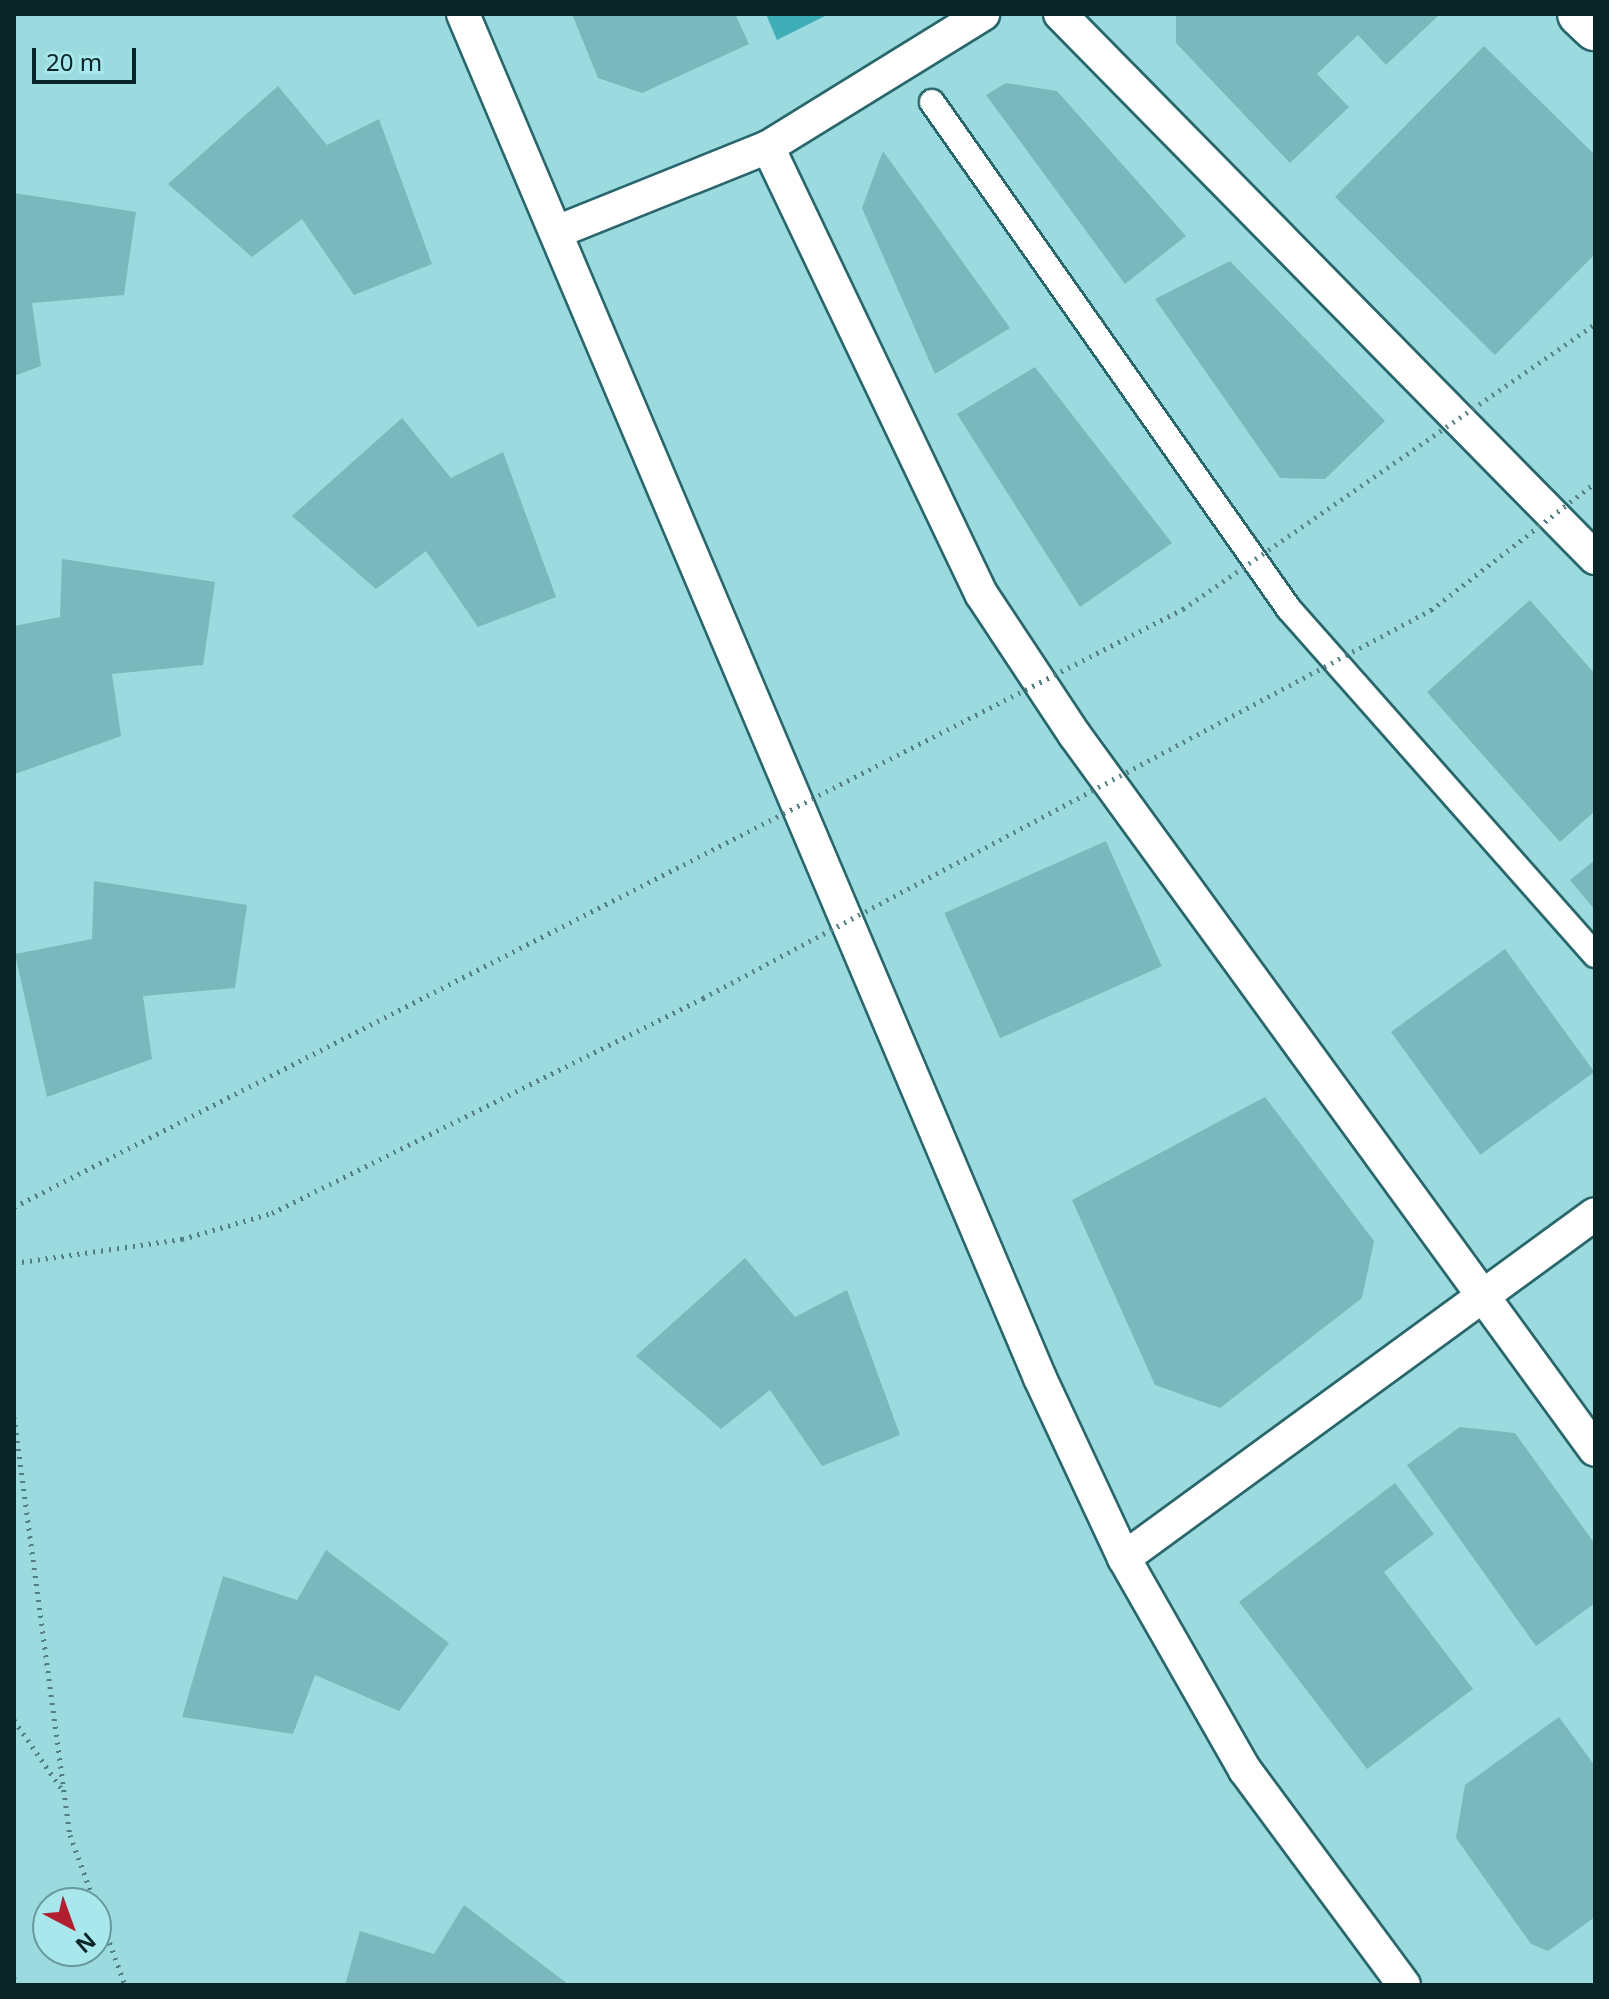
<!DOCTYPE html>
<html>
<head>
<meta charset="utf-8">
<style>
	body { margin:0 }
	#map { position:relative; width:1609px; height:1999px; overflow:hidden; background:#9bdade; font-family:"Noto Sans",sans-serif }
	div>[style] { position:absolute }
	.green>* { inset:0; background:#40aeb6 }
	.building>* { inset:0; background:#7bb8bd; transform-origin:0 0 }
	.path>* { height:5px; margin-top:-2.5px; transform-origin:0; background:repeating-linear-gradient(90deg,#527e81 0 2px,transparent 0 8px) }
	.roads { filter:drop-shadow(2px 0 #29676c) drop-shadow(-2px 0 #29676c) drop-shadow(0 2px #29676c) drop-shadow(0 -2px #29676c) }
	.pedestrian>* { height:24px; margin:-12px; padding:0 12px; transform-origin:12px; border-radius:12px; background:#fff }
	.minor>* { height:32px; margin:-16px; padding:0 16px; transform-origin:16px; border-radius:16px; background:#fff }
	.primary>* { height:44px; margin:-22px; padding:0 22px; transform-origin:22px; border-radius:22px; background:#fff }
	.path-bridge>* { height:5px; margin-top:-2.5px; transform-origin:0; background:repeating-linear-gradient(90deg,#527e81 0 2px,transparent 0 8px) }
	span { translate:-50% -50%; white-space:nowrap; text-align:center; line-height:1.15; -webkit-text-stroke:6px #a8e7eb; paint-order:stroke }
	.frame { position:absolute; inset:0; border:16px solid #092426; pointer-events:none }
	.north { position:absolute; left:32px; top:1887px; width:80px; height:80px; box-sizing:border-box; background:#a8e7eb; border:2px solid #68999c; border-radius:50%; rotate:139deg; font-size:22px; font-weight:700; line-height:32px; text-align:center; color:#092426 }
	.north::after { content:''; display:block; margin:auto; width:28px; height:36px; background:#b11f2f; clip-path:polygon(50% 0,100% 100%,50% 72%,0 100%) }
	.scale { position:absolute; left:32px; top:48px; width:104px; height:36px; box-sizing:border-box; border:4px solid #092426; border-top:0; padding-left:10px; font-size:24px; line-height:28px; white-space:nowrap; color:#092426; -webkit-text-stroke:6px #a8e7eb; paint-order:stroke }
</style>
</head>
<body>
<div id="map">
	<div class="green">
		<div style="clip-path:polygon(766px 14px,829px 14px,777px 40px)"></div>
	</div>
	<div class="building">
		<div style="clip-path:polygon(572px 14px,735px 14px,749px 44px,642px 93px,598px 78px)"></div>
		<div style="clip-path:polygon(1176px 14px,1440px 14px,1386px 65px,1358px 35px,1317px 74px,1349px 107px,1290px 163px,1176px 43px)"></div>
		<div style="clip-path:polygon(1484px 46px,1595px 155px,1595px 254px,1495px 355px,1335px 197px)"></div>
		<div style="clip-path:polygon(1006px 83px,1057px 91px,1186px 236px,1125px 284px,986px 95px)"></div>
		<div style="clip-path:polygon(278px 86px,327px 145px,379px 119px,432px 264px,354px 295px,302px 219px,252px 257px,168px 184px)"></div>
		<div style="clip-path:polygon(883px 151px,1010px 328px,935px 374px,862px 208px)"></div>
		<div style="clip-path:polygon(14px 193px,136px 212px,124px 295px,32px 303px,41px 366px,14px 376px)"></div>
		<div style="clip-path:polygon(1230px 261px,1385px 421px,1325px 479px,1280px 478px,1155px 299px)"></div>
		<div style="clip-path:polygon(1035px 367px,1172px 543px,1080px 607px,957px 414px)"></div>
		<div style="clip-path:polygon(402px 418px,451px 478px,503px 452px,556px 597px,478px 627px,426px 551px,376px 589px,292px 516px)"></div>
		<div style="clip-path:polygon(62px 559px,215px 582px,203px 665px,112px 674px,121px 736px,15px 774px,14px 626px,60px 617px)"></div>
		<div style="clip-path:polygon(1530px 600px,1595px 674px,1595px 811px,1560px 842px,1427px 692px)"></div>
		<div style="left:1106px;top:841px;width:137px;height:177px;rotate:66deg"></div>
		<div style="clip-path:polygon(1595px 860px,1595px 910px,1570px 880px)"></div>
		<div style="clip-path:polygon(94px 881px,247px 905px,235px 988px,143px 996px,152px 1059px,47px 1097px,15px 954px,92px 939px)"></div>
		<div style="left:1505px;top:949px;width:152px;height:141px;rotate:54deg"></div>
		<div style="clip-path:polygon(1265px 1097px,1374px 1241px,1362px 1298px,1220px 1408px,1155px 1385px,1072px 1200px)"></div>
		<div style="clip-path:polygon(745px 1258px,795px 1317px,847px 1290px,900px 1435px,822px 1466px,770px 1390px,721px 1429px,636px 1356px)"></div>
		<div style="clip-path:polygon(1460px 1427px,1515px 1433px,1595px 1544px,1595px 1603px,1536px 1646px,1407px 1465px)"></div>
		<div style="clip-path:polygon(1395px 1483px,1434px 1534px,1384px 1572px,1473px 1689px,1367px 1769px,1239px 1602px)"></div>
		<div style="clip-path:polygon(326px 1550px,449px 1643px,399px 1711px,315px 1675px,293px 1734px,182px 1717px,223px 1576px,297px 1600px)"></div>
		<div style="clip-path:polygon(1559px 1717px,1595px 1766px,1595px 1917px,1548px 1951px,1531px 1944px,1456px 1838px,1465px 1785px)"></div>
		<div style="clip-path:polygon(464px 1905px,569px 1985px,345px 1985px,360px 1931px,434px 1954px)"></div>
	</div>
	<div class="path">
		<div style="left:14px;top:1417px;width:422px;rotate:82.4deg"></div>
		<div style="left:70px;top:1835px;width:72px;rotate:69.8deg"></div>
		<div style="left:14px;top:1720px;width:86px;rotate:55.4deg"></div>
		<div style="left:96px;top:1905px;width:85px;rotate:70.1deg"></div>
		<div style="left:14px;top:1977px;width:8px;rotate:83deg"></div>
	</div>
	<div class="roads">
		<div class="pedestrian">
			<div style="left:932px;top:102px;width:620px;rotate:54.85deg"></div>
			<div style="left:1289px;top:609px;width:462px;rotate:48.5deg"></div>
		</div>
		<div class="minor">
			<div style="left:463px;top:14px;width:1481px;rotate:67.07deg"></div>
			<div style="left:1040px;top:1378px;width:199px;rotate:65deg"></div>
			<div style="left:1124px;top:1558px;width:244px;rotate:60.3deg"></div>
			<div style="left:1245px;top:1770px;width:267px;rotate:53.5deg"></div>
			<div style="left:1060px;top:14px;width:763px;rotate:45.48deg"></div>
			<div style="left:768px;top:147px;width:496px;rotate:64.5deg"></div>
			<div style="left:982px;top:595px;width:167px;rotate:56.5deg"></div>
			<div style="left:1074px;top:734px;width:885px;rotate:53.96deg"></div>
			<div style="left:559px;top:231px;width:225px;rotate:-21.9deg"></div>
			<div style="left:768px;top:147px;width:253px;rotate:-31.7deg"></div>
			<div style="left:1124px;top:1558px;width:583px;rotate:-36.14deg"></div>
		</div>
		<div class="primary">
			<div style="left:1580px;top:14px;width:21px;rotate:43deg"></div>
		</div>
	</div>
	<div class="path-bridge">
		<div style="left:14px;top:1207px;width:1313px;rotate:-27.09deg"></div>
		<div style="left:1183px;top:609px;width:501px;rotate:-34.67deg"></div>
		<div style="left:14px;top:1263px;width:170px;rotate:-8.1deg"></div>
		<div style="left:182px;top:1239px;width:94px;rotate:-16.1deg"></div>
		<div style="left:272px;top:1213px;width:482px;rotate:-26.5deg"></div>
		<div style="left:703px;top:998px;width:825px;rotate:-28.06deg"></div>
		<div style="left:1431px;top:610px;width:207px;rotate:-37.8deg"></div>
	</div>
	<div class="frame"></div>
	<div class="north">N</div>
	<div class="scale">20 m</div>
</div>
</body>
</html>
